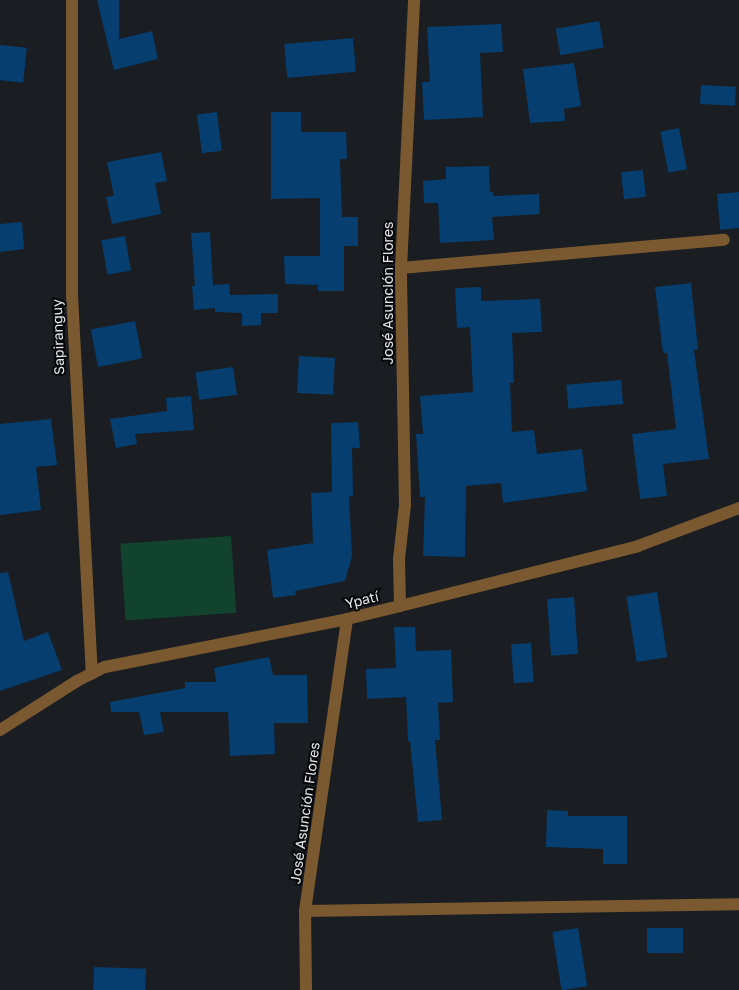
<!DOCTYPE html>
<html>
<head>
<meta charset="utf-8">
<style>
	body { margin:0 }
	#map { position:relative; width:739px; height:990px; overflow:hidden; background:#1a1d21; font-family:"Golos Text",sans-serif }
	div>[style] { position:absolute }
	.green>* { inset:0; background:#12432e; transform-origin:0 0 }
	.building>* { inset:0; background:#053e6f; transform-origin:0 0 }
	.minor>* { height:12px; margin:-6px; padding:0 6px; transform-origin:6px; border-radius:6px; background:#7a5930 }
	.tertiary>* { height:12px; margin:-6px; padding:0 6px; transform-origin:6px; border-radius:6px; background:#7a5930 }
	span { translate:-50% -50%; white-space:nowrap; text-align:center; line-height:1.15; -webkit-text-stroke:4px #060709; paint-order:stroke }
	.street-label { font-size:14px; color:#e6e8eb }
</style>
</head>
<body>
<div id="map">
	<div class="green">
		<div style="left:231px;top:536px;width:77px;height:111px;rotate:86deg"></div>
	</div>
	<div class="building">
		<div style="clip-path:polygon(97px 0,119px 0,119px 39px,152px 31px,158px 59px,114px 70px)"></div>
		<div style="left:599px;top:21px;width:27px;height:44px;rotate:80deg"></div>
		<div style="clip-path:polygon(501px 24px,503px 52px,480px 53px,483px 117px,424px 120px,422px 82px,430px 82px,427px 27px)"></div>
		<div style="left:353px;top:38px;width:34px;height:69px;rotate:85deg"></div>
		<div style="left:0;top:45px;width:27px;height:35px;rotate:6deg"></div>
		<div style="clip-path:polygon(574px 63px,581px 106px,564px 109px,565px 121px,530px 123px,523px 69px)"></div>
		<div style="left:701px;top:85px;width:35px;height:19px;rotate:3deg"></div>
		<div style="left:217px;top:112px;width:39px;height:20px;rotate:83deg"></div>
		<div style="clip-path:polygon(271px 112px,301px 112px,301px 132px,346px 132px,347px 159px,340px 159px,342px 217px,358px 217px,358px 246px,344px 246px,344px 291px,318px 291px,318px 285px,285px 284px,284px 256px,320px 256px,320px 198px,271px 199px)"></div>
		<div style="left:679px;top:128px;width:42px;height:19px;rotate:79deg"></div>
		<div style="clip-path:polygon(161px 152px,167px 181px,155px 183px,161px 214px,112px 224px,106px 197px,114px 196px,107px 162px)"></div>
		<div style="clip-path:polygon(489px 166px,490px 192px,493px 192px,493px 196px,539px 194px,540px 214px,492px 217px,494px 240px,440px 243px,438px 203px,424px 203px,423px 181px,446px 179px,446px 167px)"></div>
		<div style="left:643px;top:170px;width:27px;height:22px;rotate:84deg"></div>
		<div style="clip-path:polygon(739px 192px,739px 228px,720px 230px,717px 194px)"></div>
		<div style="clip-path:polygon(22px 222px,24px 249px,0 252px,0 224px)"></div>
		<div style="clip-path:polygon(210px 232px,213px 285px,229px 284px,230px 295px,278px 294px,278px 313px,261px 313px,261px 325px,242px 326px,242px 313px,215px 312px,215px 308px,194px 310px,192px 286px,195px 286px,191px 233px)"></div>
		<div style="left:125px;top:236px;width:35px;height:24px;rotate:80deg"></div>
		<div style="clip-path:polygon(691px 283px,698px 349px,694px 350px,709px 459px,663px 464px,667px 496px,640px 499px,632px 434px,676px 429px,667px 353px,663px 353px,655px 287px)"></div>
		<div style="clip-path:polygon(481px 287px,481px 301px,540px 299px,542px 332px,512px 333px,514px 383px,510px 383px,512px 432px,534px 430px,537px 454px,582px 449px,587px 491px,503px 503px,501px 483px,466px 486px,465px 557px,423px 556px,425px 497px,420px 497px,416px 434px,423px 434px,420px 396px,473px 392px,470px 327px,457px 328px,455px 288px)"></div>
		<div style="left:135px;top:321px;width:38px;height:45px;rotate:79deg"></div>
		<div style="left:299px;top:356px;width:36px;height:37px;rotate:3deg"></div>
		<div style="left:233px;top:367px;width:28px;height:38px;rotate:82deg"></div>
		<div style="left:621px;top:380px;width:24px;height:55px;rotate:85deg"></div>
		<div style="clip-path:polygon(191px 396px,194px 430px,135px 434px,137px 444px,116px 448px,110px 419px,167px 411px,166px 398px)"></div>
		<div style="clip-path:polygon(51px 419px,57px 465px,36px 467px,41px 510px,0 515px,0 424px)"></div>
		<div style="clip-path:polygon(358px 422px,360px 448px,352px 448px,353px 496px,349px 496px,352px 556px,345px 581px,295px 591px,296px 595px,273px 598px,267px 550px,313px 543px,311px 493px,332px 492px,331px 423px)"></div>
		<div style="clip-path:polygon(8px 572px,24px 641px,48px 632px,62px 670px,0 691px,0 573px)"></div>
		<div style="left:657px;top:592px;width:66px;height:31px;rotate:81deg"></div>
		<div style="left:574px;top:597px;width:57px;height:27px;rotate:86deg"></div>
		<div style="clip-path:polygon(394px 627px,415px 627px,416px 651px,451px 650px,453px 702px,438px 703px,440px 740px,435px 740px,442px 820px,418px 822px,410px 741px,408px 741px,406px 697px,367px 699px,366px 669px,396px 668px)"></div>
		<div style="left:531px;top:643px;width:39px;height:20px;rotate:86deg"></div>
		<div style="clip-path:polygon(269px 657px,273px 675px,307px 675px,308px 723px,274px 723px,275px 754px,230px 756px,228px 712px,160px 712px,164px 732px,144px 735px,139px 712px,111px 712px,110px 702px,185px 688px,185px 682px,216px 682px,214px 668px)"></div>
		<div style="clip-path:polygon(547px 810px,568px 811px,568px 816px,627px 816px,627px 864px,603px 864px,603px 849px,546px 847px)"></div>
		<div style="left:578px;top:928px;width:59px;height:26px;rotate:81deg"></div>
		<div style="left:683px;top:928px;width:25px;height:36px;rotate:90deg"></div>
		<div style="left:94px;top:967px;width:52px;height:23px;rotate:2deg"></div>
	</div>
	<div class="minor">
		<div style="left:72px;top:0;width:295px;rotate:90deg"></div>
		<div style="left:72px;top:295px;width:379px;rotate:87deg"></div>
		<div style="left:401px;top:268px;width:324px;rotate:-5deg"></div>
		<div style="left:305px;top:911px;width:434px;rotate:-0.9deg"></div>
		<div style="left:306px;top:990px;width:79px;rotate:-90.7deg"></div>
		<div style="left:305px;top:911px;width:295px;rotate:-81.8deg"></div>
	</div>
	<div class="tertiary">
		<div style="left:400px;top:606px;width:47px;rotate:-91.2deg"></div>
		<div style="left:399px;top:559px;width:54px;rotate:-83.7deg"></div>
		<div style="left:405px;top:505px;width:237px;rotate:-91deg"></div>
		<div style="left:401px;top:268px;width:268px;rotate:-87.2deg"></div>
		<div style="left:0;top:730px;width:91px;rotate:-32.5deg"></div>
		<div style="left:77px;top:681px;width:31px;rotate:-27deg"></div>
		<div style="left:105px;top:667px;width:247px;rotate:-11.2deg"></div>
		<div style="left:347px;top:619px;width:55px;rotate:-13.8deg"></div>
		<div style="left:400px;top:606px;width:245px;rotate:-14.1deg"></div>
		<div style="left:638px;top:546px;width:108px;rotate:-20.6deg"></div>
	</div>
	<div class="street-label">
		<span style="left:388px;top:293px;rotate:-90deg">José Asunción Flores</span>
		<span style="left:58px;top:337px;rotate:-92deg">Sapiranguy</span>
		<span style="left:362px;top:600px;rotate:-14deg">Ypatí</span>
		<span style="left:305px;top:813px;rotate:-82deg">José Asunción Flores</span>
	</div>
</div>
</body>
</html>
